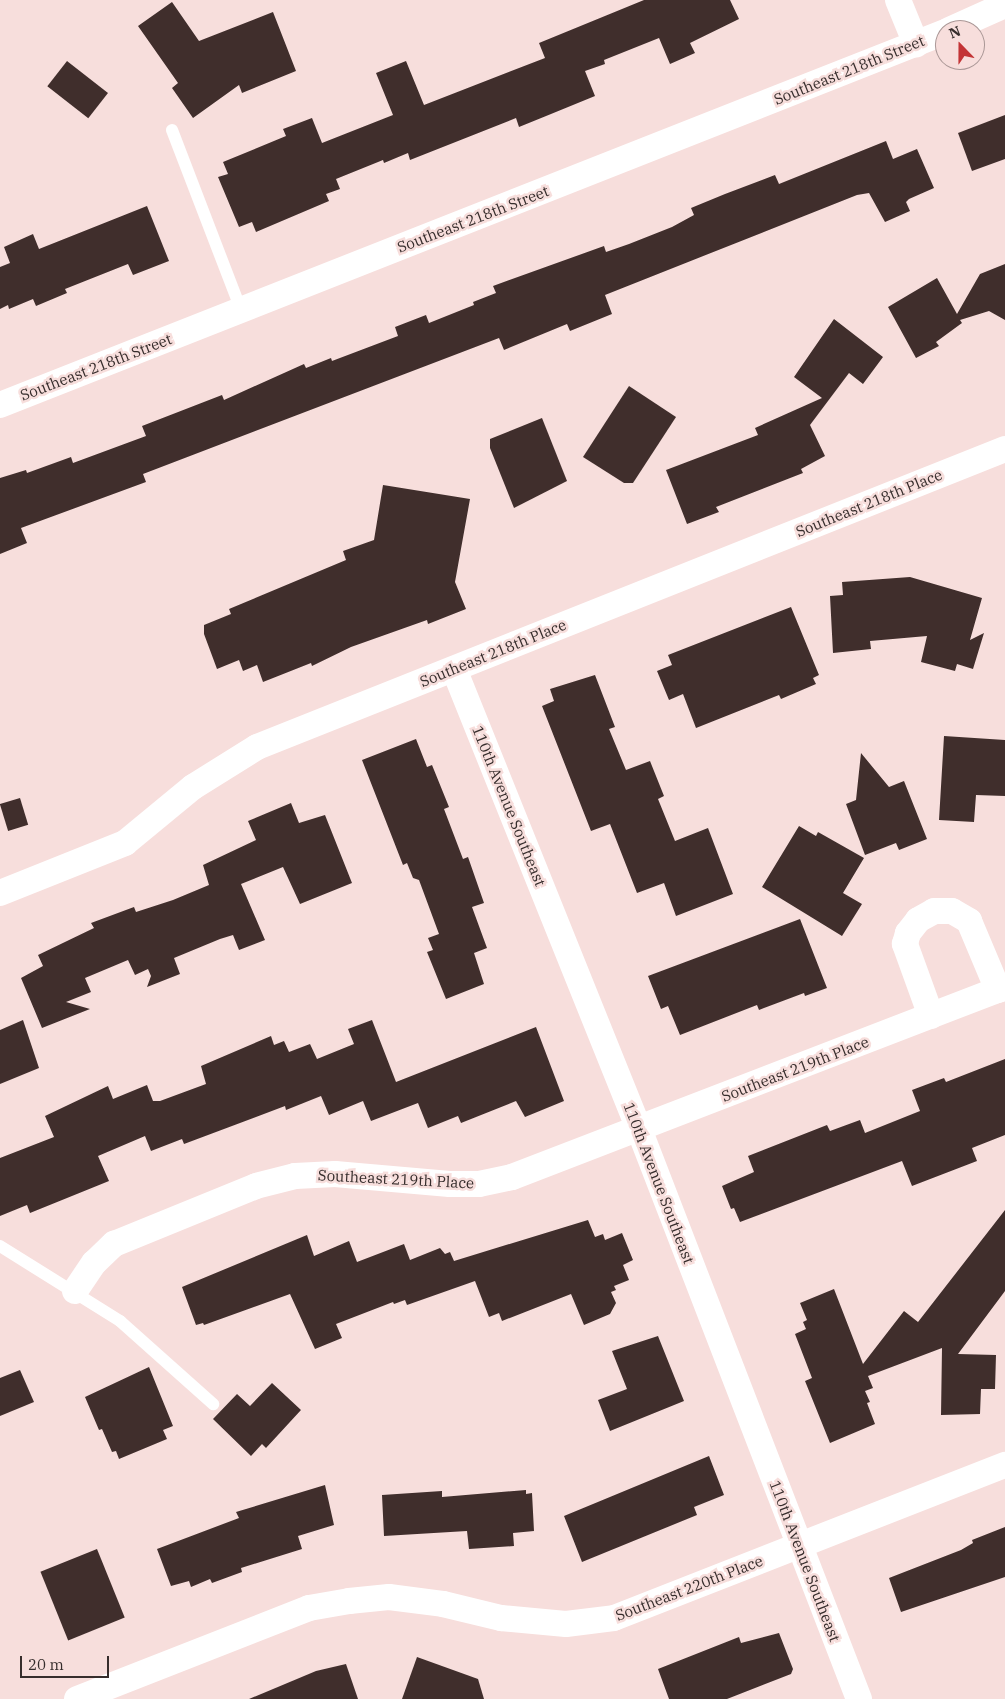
<!DOCTYPE html>
<html>
<head>
<meta charset="utf-8">
<style>
	body { margin:0 }
	#map { position:relative; width:1005px; height:1699px; overflow:hidden; background:#f7dedc; font-family:"IBM Plex Serif",serif }
	div>[style] { position:absolute }
	.building>* { inset:0; background:#402e2c; transform-origin:0 0 }
	.service>* { height:12px; margin:-6px; padding:0 6px; transform-origin:6px; border-radius:6px; background:#fff }
	.minor>* { height:26px; margin:-13px; padding:0 13px; transform-origin:13px; border-radius:13px; background:#fff }
	span { translate:-50% -50%; white-space:nowrap; text-align:center; line-height:1.15; -webkit-text-stroke:5px #f7dedc; paint-order:stroke }
	.street-label { font-size:15px; color:#362d2c }
	.north { position:absolute; left:935px; top:20px; width:50px; height:50px; box-sizing:border-box; background:#f7dedc; border:1px solid #aa9796; border-radius:50%; rotate:338deg; font-size:14px; font-weight:700; line-height:20px; text-align:center; color:#362d2c }
	.north::after { content:''; display:block; margin:auto; width:18px; height:22px; background:#c33436; clip-path:polygon(50% 0,100% 100%,50% 72%,0 100%) }
	.scale { position:absolute; left:20px; top:1656px; width:89px; height:22px; box-sizing:border-box; border:2px solid #362d2c; border-top:0; padding-left:6px; font-size:15px; line-height:18px; white-space:nowrap; color:#362d2c; -webkit-text-stroke:4px #f7dedc; paint-order:stroke }
</style>
</head>
<body>
<div id="map">
	<div class="building">
		<div style="clip-path:polygon(644px 0,730px 0,739px 19px,690px 43px,695px 53px,670px 64px,659px 38px,604px 60px,605px 64px,585px 71px,595px 96px,551px 114px,519px 127px,516px 118px,410px 160px,408px 153px,384px 163px,383px 160px,336px 179px,340px 189px,326px 194px,329px 201px,256px 232px,252px 222px,239px 227px,218px 177px,228px 174px,223px 162px,286px 136px,283px 129px,312px 118px,322px 143px,393px 115px,376px 73px,406px 61px,424px 105px,545px 58px,539px 43px)"></div>
		<div style="clip-path:polygon(172px 2px,199px 41px,273px 12px,296px 71px,242px 93px,239px 85px,193px 118px,172px 88px,178px 83px,138px 26px)"></div>
		<div style="left:67px;top:61px;width:52px;height:32px;rotate:38deg"></div>
		<div style="clip-path:polygon(1005px 115px,1005px 159px,972px 171px,958px 133px)"></div>
		<div style="clip-path:polygon(886px 141px,893px 159px,917px 149px,934px 188px,909px 199px,906px 202px,910px 211px,885px 222px,869px 193px,857px 195px,605px 295px,612px 314px,570px 331px,567px 324px,504px 350px,499px 338px,143px 474px,146px 482px,21px 528px,27px 543px,0 554px,0 478px,26px 470px,27px 473px,71px 457px,73px 463px,146px 436px,142px 426px,222px 395px,224px 400px,304px 364px,306px 368px,331px 358px,332px 361px,398px 336px,395px 327px,426px 315px,429px 323px,474px 305px,473px 302px,496px 293px,493px 286px,604px 246px,606px 252px,629px 244px,672px 227px,694px 215px,691px 208px,725px 194px,775px 175px,779px 184px)"></div>
		<div style="clip-path:polygon(147px 206px,169px 261px,133px 275px,128px 264px,65px 289px,67px 293px,36px 306px,33px 299px,9px 309px,8px 305px,0 309px,0 267px,10px 263px,4px 247px,33px 234px,39px 249px)"></div>
		<div style="clip-path:polygon(1005px 264px,1005px 320px,989px 311px,960px 320px,962px 323px,936px 342px,939px 346px,916px 358px,888px 307px,937px 278px,957px 314px,980px 274px)"></div>
		<div style="clip-path:polygon(834px 319px,883px 357px,863px 384px,849px 373px,810px 425px,825px 456px,801px 469px,803px 473px,716px 507px,719px 512px,687px 524px,666px 470px,758px 435px,755px 428px,822px 398px,794px 377px)"></div>
		<div style="clip-path:polygon(629px 386px,676px 417px,633px 483px,624px 483px,583px 457px)"></div>
		<div style="clip-path:polygon(542px 418px,567px 481px,514px 508px,490px 448px,490px 439px)"></div>
		<div style="clip-path:polygon(383px 485px,470px 499px,455px 582px,466px 609px,428px 624px,427px 620px,351px 647px,312px 666px,311px 663px,263px 682px,257px 665px,243px 671px,239px 660px,217px 669px,204px 634px,204px 625px,231px 614px,229px 609px,346px 560px,343px 551px,374px 540px)"></div>
		<div style="clip-path:polygon(910px 577px,982px 598px,970px 640px,984px 633px,973px 669px,957px 664px,955px 671px,921px 662px,927px 636px,870px 641px,871px 649px,833px 653px,830px 596px,843px 595px,842px 582px)"></div>
		<div style="clip-path:polygon(791px 607px,819px 675px,813px 678px,816px 684px,781px 699px,779px 695px,696px 728px,683px 694px,669px 700px,657px 671px,672px 665px,668px 655px)"></div>
		<div style="clip-path:polygon(595px 675px,615px 727px,609px 729px,626px 770px,650px 761px,664px 796px,658px 799px,675px 841px,708px 828px,733px 894px,676px 916px,664px 883px,637px 893px,610px 824px,591px 831px,542px 706px,554px 701px,550px 689px)"></div>
		<div style="clip-path:polygon(944px 736px,1005px 740px,1005px 796px,976px 795px,974px 822px,939px 820px)"></div>
		<div style="clip-path:polygon(416px 739px,427px 767px,432px 765px,449px 807px,444px 809px,463px 859px,468px 857px,484px 903px,472px 907px,487px 948px,474px 953px,484px 984px,446px 999px,427px 952px,433px 950px,428px 938px,439px 934px,419px 880px,413px 878px,407px 863px,403px 865px,362px 760px)"></div>
		<div style="clip-path:polygon(861px 753px,889px 787px,904px 781px,927px 839px,899px 850px,896px 843px,865px 855px,846px 804px,856px 800px)"></div>
		<div style="left:20px;top:798px;width:28px;height:21px;rotate:73deg"></div>
		<div style="clip-path:polygon(291px 803px,299px 823px,325px 815px,352px 883px,300px 904px,283px 867px,241px 884px,265px 940px,239px 950px,233px 935px,220px 939px,174px 958px,180px 974px,147px 987px,151px 976px,148px 969px,135px 975px,128px 960px,85px 978px,91px 992px,66px 1002px,90px 1009px,42px 1028px,21px 978px,43px 966px,38px 955px,94px 928px,91px 923px,134px 907px,136px 912px,173px 900px,209px 885px,203px 865px,256px 840px,248px 821px)"></div>
		<div style="clip-path:polygon(799px 826px,816px 836px,818px 832px,864px 858px,843px 893px,862px 904px,842px 936px,762px 887px)"></div>
		<div style="clip-path:polygon(800px 919px,827px 988px,805px 996px,804px 993px,759px 1010px,757px 1005px,680px 1035px,668px 1006px,661px 1009px,648px 976px)"></div>
		<div style="clip-path:polygon(23px 1020px,39px 1068px,0 1084px,0 1030px)"></div>
		<div style="clip-path:polygon(372px 1020px,396px 1082px,536px 1027px,564px 1101px,525px 1117px,516px 1101px,461px 1123px,458px 1116px,428px 1128px,418px 1103px,371px 1121px,363px 1101px,329px 1115px,321px 1096px,286px 1110px,285px 1106px,184px 1144px,182px 1139px,151px 1151px,145px 1136px,98px 1156px,109px 1181px,30px 1213px,27px 1205px,0 1216px,0 1158px,54px 1137px,45px 1116px,108px 1086px,113px 1099px,147px 1085px,153px 1101px,160px 1101px,206px 1084px,201px 1066px,271px 1036px,274px 1045px,284px 1041px,289px 1052px,310px 1044px,317px 1059px,354px 1044px,348px 1029px)"></div>
		<div style="clip-path:polygon(1005px 1059px,1005px 1135px,972px 1148px,977px 1161px,912px 1186px,902px 1161px,740px 1222px,734px 1208px,731px 1209px,722px 1186px,754px 1172px,748px 1156px,827px 1125px,830px 1131px,860px 1120px,865px 1133px,920px 1111px,912px 1090px,944px 1078px,946px 1082px)"></div>
		<div style="clip-path:polygon(1005px 1210px,1005px 1291px,958px 1354px,996px 1355px,995px 1389px,981px 1389px,980px 1414px,941px 1415px,942px 1348px,868px 1376px,873px 1388px,865px 1391px,870px 1402px,867px 1403px,875px 1424px,830px 1443px,805px 1381px,812px 1378px,795px 1334px,806px 1329px,803px 1322px,807px 1320px,800px 1303px,834px 1289px,863px 1364px,904px 1311px,918px 1322px)"></div>
		<div style="clip-path:polygon(588px 1220px,595px 1237px,603px 1234px,605px 1240px,622px 1233px,633px 1260px,623px 1265px,629px 1280px,614px 1286px,616px 1290px,611px 1292px,616px 1303px,610px 1314px,584px 1325px,571px 1294px,502px 1321px,499px 1313px,489px 1317px,475px 1281px,407px 1305px,405px 1300px,394px 1304px,393px 1302px,336px 1324px,342px 1338px,315px 1349px,290px 1294px,204px 1325px,203px 1323px,196px 1325px,182px 1287px,307px 1235px,314px 1256px,349px 1241px,357px 1262px,404px 1244px,410px 1260px,440px 1248px,445px 1254px,450px 1252px,454px 1261px)"></div>
		<div style="clip-path:polygon(658px 1336px,684px 1401px,610px 1431px,598px 1400px,627px 1389px,612px 1351px)"></div>
		<div style="clip-path:polygon(149px 1367px,173px 1426px,163px 1430px,167px 1439px,119px 1459px,116px 1451px,112px 1452px,102px 1429px,99px 1430px,85px 1397px)"></div>
		<div style="clip-path:polygon(20px 1370px,34px 1402px,0 1416px,0 1378px)"></div>
		<div style="clip-path:polygon(272px 1383px,301px 1410px,266px 1448px,262px 1444px,251px 1456px,213px 1419px,237px 1394px,250px 1406px)"></div>
		<div style="clip-path:polygon(709px 1456px,724px 1495px,694px 1507px,697px 1515px,582px 1562px,564px 1516px)"></div>
		<div style="clip-path:polygon(325px 1485px,334px 1525px,298px 1536px,302px 1549px,241px 1568px,242px 1572px,212px 1583px,210px 1579px,191px 1587px,189px 1581px,171px 1586px,157px 1549px,239px 1518px,236px 1512px)"></div>
		<div style="clip-path:polygon(526px 1490px,526px 1494px,532px 1493px,534px 1531px,513px 1533px,514px 1546px,469px 1549px,467px 1531px,384px 1536px,382px 1495px,442px 1491px,442px 1497px)"></div>
		<div style="clip-path:polygon(1005px 1527px,1005px 1577px,901px 1612px,889px 1578px,961px 1550px,973px 1543px,972px 1540px)"></div>
		<div style="left:97px;top:1549px;width:74px;height:61px;rotate:68deg"></div>
		<div style="clip-path:polygon(779px 1633px,793px 1669px,791px 1674px,727px 1699px,669px 1699px,658px 1669px,739px 1637px,741px 1643px)"></div>
		<div style="clip-path:polygon(417px 1657px,478px 1679px,484px 1699px,402px 1699px)"></div>
		<div style="clip-path:polygon(346px 1664px,358px 1699px,249px 1699px,316px 1671px)"></div>
	</div>
	<div class="service">
		<div style="left:172px;top:130px;width:193px;rotate:69deg"></div>
		<div style="left:0;top:1246px;width:142px;rotate:32deg"></div>
		<div style="left:120px;top:1321px;width:125px;rotate:41.7deg"></div>
	</div>
	<div class="minor">
		<div style="left:898px;top:0;width:48px;rotate:67.8deg"></div>
		<div style="left:949px;top:30px;width:61px;rotate:-24.1deg"></div>
		<div style="left:0;top:405px;width:1016px;rotate:-21.54deg"></div>
		<div style="left:454px;top:669px;width:496px;rotate:68.1deg"></div>
		<div style="left:639px;top:1129px;width:611px;rotate:68.9deg"></div>
		<div style="left:0;top:893px;width:135px;rotate:-21.8deg"></div>
		<div style="left:125px;top:843px;width:88px;rotate:-39.5deg"></div>
		<div style="left:193px;top:787px;width:75px;rotate:-32deg"></div>
		<div style="left:257px;top:747px;width:805px;rotate:-21.72deg"></div>
		<div style="left:931px;top:1016px;width:77px;rotate:-109.9deg"></div>
		<div style="left:905px;top:944px;width:11px;rotate:-75deg"></div>
		<div style="left:908px;top:933px;width:16px;rotate:-52deg"></div>
		<div style="left:918px;top:920px;width:18px;rotate:-29deg"></div>
		<div style="left:934px;top:911px;width:18px"></div>
		<div style="left:952px;top:911px;width:20px;rotate:30deg"></div>
		<div style="left:969px;top:921px;width:75px;rotate:67.2deg"></div>
		<div style="left:75px;top:1291px;width:34px;rotate:-56deg"></div>
		<div style="left:94px;top:1263px;width:28px;rotate:-44deg"></div>
		<div style="left:114px;top:1244px;width:153px;rotate:-22.2deg"></div>
		<div style="left:256px;top:1186px;width:40px;rotate:-14.4deg"></div>
		<div style="left:295px;top:1176px;width:40px;rotate:-2.9deg"></div>
		<div style="left:335px;top:1174px;width:115px;rotate:5deg"></div>
		<div style="left:450px;top:1184px;width:29px"></div>
		<div style="left:479px;top:1184px;width:34px;rotate:-12deg"></div>
		<div style="left:512px;top:1177px;width:528px;rotate:-21.08deg"></div>
		<div style="left:77px;top:1699px;width:249px;rotate:-21.4deg"></div>
		<div style="left:309px;top:1608px;width:41px;rotate:-9.9deg"></div>
		<div style="left:349px;top:1601px;width:40px;rotate:-5.7deg"></div>
		<div style="left:389px;top:1597px;width:54px;rotate:7.4deg"></div>
		<div style="left:443px;top:1604px;width:60px;rotate:13.6deg"></div>
		<div style="left:501px;top:1618px;width:65px;rotate:5.3deg"></div>
		<div style="left:566px;top:1624px;width:48px;rotate:-7.1deg"></div>
		<div style="left:614px;top:1618px;width:420px;rotate:-21.4deg"></div>
	</div>
	<div class="street-label">
		<span style="left:849px;top:70px;rotate:-22deg">Southeast 218th Street</span>
		<span style="left:473px;top:219px;rotate:-21deg">Southeast 218th Street</span>
		<span style="left:96px;top:367px;rotate:-21deg">Southeast 218th Street</span>
		<span style="left:869px;top:503px;rotate:-22deg">Southeast 218th Place</span>
		<span style="left:493px;top:653px;rotate:-22deg">Southeast 218th Place</span>
		<span style="left:509px;top:806px;rotate:68deg">110th Avenue Southeast</span>
		<span style="left:795px;top:1069px;rotate:-21deg">Southeast 219th Place</span>
		<span style="left:396px;top:1179px;rotate:3deg">Southeast 219th Place</span>
		<span style="left:659px;top:1183px;rotate:69deg">110th Avenue Southeast</span>
		<span style="left:805px;top:1561px;rotate:69deg">110th Avenue Southeast</span>
		<span style="left:689px;top:1588px;rotate:-21deg">Southeast 220th Place</span>
	</div>
	<div class="north">N</div>
	<div class="scale">20 m</div>
</div>
</body>
</html>
